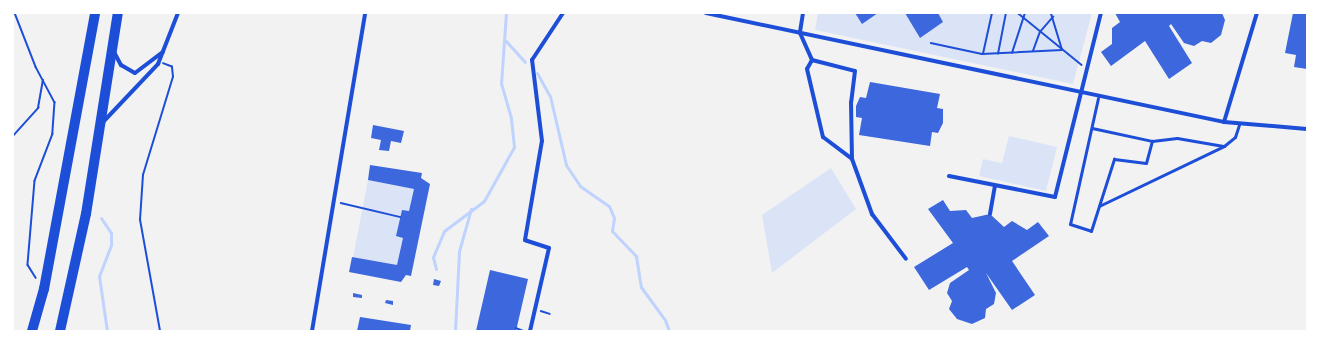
<!DOCTYPE html>
<html>
<head>
<meta charset="utf-8">
<style>
	body { margin:0 }
	#map { position:relative; width:1320px; height:344px; overflow:hidden; background:#f2f2f2; font-family:Montserrat,sans-serif }
	div>[style] { position:absolute }
	.green>* { inset:0; background:#dbe4f7; transform-origin:0 0 }
	.stream>* { height:3px; margin:-1.5px; padding:0 1.5px; transform-origin:1.5px; border-radius:1.5px; background:#bfd3fe }
	.building>* { inset:0; background:#3d67dc }
	.path>* { height:1.5px; margin:-0.75px; padding:0 0.75px; transform-origin:0.75px; border-radius:0.75px; background:#1d4ed8 }
	.service>* { height:3px; margin:-1.5px; padding:0 1.5px; transform-origin:1.5px; border-radius:1.5px; background:#1d4ed8 }
	.pedestrian>* { height:3.5px; margin:-1.75px; padding:0 1.75px; transform-origin:1.75px; border-radius:1.75px; background:#1d4ed8 }
	.minor>* { height:4px; margin:-2px; padding:0 2px; transform-origin:2px; border-radius:2px; background:#1d4ed8 }
	.trunk>* { height:10px; margin:-5px; padding:0 5px; transform-origin:5px; border-radius:5px; background:#1d4ed8 }
	span { translate:-50% -50%; white-space:nowrap; text-align:center; line-height:1.15; -webkit-text-stroke:4px #fff; paint-order:stroke }
	.frame { position:absolute; inset:0; border:14px solid #fff; pointer-events:none }
</style>
</head>
<body>
<div id="map">
	<div class="green">
		<div style="clip-path:polygon(818px 13px,1092px 13px,1073px 84px,815px 30px)"></div>
		<div style="clip-path:polygon(1009px 136px,1057px 147px,1046px 191px,979px 176px,983px 159px,1002px 163px)"></div>
		<div style="clip-path:polygon(831px 168px,856px 209px,772px 273px,762px 215px)"></div>
		<div style="left:368px;top:180px;width:47px;height:79px;rotate:11deg"></div>
	</div>
	<div class="stream">
		<div style="left:506px;top:41px;width:28px;rotate:48deg"></div>
		<div style="left:537px;top:73px;width:26px;rotate:61deg"></div>
		<div style="left:550px;top:96px;width:71px;rotate:76.9deg"></div>
		<div style="left:566px;top:165px;width:25px;rotate:56deg"></div>
		<div style="left:580px;top:186px;width:35px;rotate:35deg"></div>
		<div style="left:609px;top:206px;width:13px;rotate:67deg"></div>
		<div style="left:614px;top:218px;width:13px;rotate:99deg"></div>
		<div style="left:612px;top:231px;width:35px;rotate:46deg"></div>
		<div style="left:636px;top:256px;width:31px;rotate:81deg"></div>
		<div style="left:641px;top:287px;width:41px;rotate:54deg"></div>
		<div style="left:665px;top:320px;width:12px;rotate:70deg"></div>
		<div style="left:101px;top:218px;width:18px;rotate:56deg"></div>
		<div style="left:111px;top:233px;width:12px;rotate:90deg"></div>
		<div style="left:111px;top:245px;width:33px;rotate:111deg"></div>
		<div style="left:99px;top:276px;width:56px;rotate:81.7deg"></div>
		<div style="left:436px;top:269px;width:12px;rotate:-104deg"></div>
		<div style="left:433px;top:257px;width:28px;rotate:-67deg"></div>
		<div style="left:444px;top:231px;width:50px;rotate:-36.9deg"></div>
		<div style="left:484px;top:201px;width:62px;rotate:-60.9deg"></div>
		<div style="left:514px;top:147px;width:29px;rotate:-96deg"></div>
		<div style="left:511px;top:118px;width:35px;rotate:-106deg"></div>
		<div style="left:501px;top:84px;width:71px;rotate:-86deg"></div>
		<div style="left:455px;top:331px;width:80px;rotate:-87.1deg"></div>
		<div style="left:459px;top:251px;width:44px;rotate:-74.1deg"></div>
	</div>
	<div class="building">
		<div style="clip-path:polygon(855px 13px,878px 13px,862px 24px)"></div>
		<div style="clip-path:polygon(905px 13px,938px 13px,943px 22px,920px 38px)"></div>
		<div style="clip-path:polygon(1115px 13px,1222px 13px,1225px 20px,1221px 35px,1211px 43px,1202px 41px,1194px 46px,1184px 43px,1171px 24px,1169px 26px,1192px 63px,1169px 79px,1145px 41px,1111px 66px,1101px 52px,1112px 44px,1112px 28px,1120px 22px)"></div>
		<div style="clip-path:polygon(1293px 13px,1307px 13px,1307px 69px,1294px 67px,1296px 55px,1285px 53px)"></div>
		<div style="clip-path:polygon(870px 82px,940px 94px,937px 108px,943px 109px,943px 123px,938px 133px,932px 132px,930px 146px,859px 135px,862px 118px,856px 117px,856px 106px,860px 97px,866px 98px)"></div>
		<div style="clip-path:polygon(373px 125px,404px 131px,401px 143px,391px 141px,389px 151px,379px 150px,381px 140px,371px 138px)"></div>
		<div style="clip-path:polygon(370px 165px,422px 173px,421px 178px,430px 184px,411px 276px,406px 275px,401px 282px,349px 272px,352px 257px,397px 265px,403px 238px,396px 236px,402px 210px,409px 211px,414px 189px,368px 180px)"></div>
		<div style="clip-path:polygon(943px 200px,950px 211px,966px 210px,972px 218px,990px 214px,1004px 227px,1012px 221px,1027px 230px,1038px 222px,1049px 236px,1012px 261px,1035px 295px,1012px 310px,986px 273px,996px 293px,994px 304px,986px 309px,985px 318px,972px 324px,957px 319px,949px 309px,952px 301px,947px 293px,950px 283px,969px 270px,967px 267px,929px 290px,914px 267px,953px 243px,928px 209px)"></div>
		<div style="clip-path:polygon(490px 270px,528px 279px,516px 331px,476px 331px)"></div>
		<div style="clip-path:polygon(434px 279px,441px 281px,439px 286px,433px 285px)"></div>
		<div style="clip-path:polygon(353px 293px,362px 295px,362px 298px,353px 297px)"></div>
		<div style="clip-path:polygon(386px 300px,393px 301px,393px 305px,385px 303px)"></div>
		<div style="clip-path:polygon(360px 317px,411px 325px,410px 331px,357px 331px)"></div>
	</div>
	<div class="path">
		<div style="left:15px;top:13px;width:58px;rotate:68.7deg"></div>
		<div style="left:36px;top:67px;width:40px;rotate:62deg"></div>
		<div style="left:55px;top:102px;width:32px;rotate:94deg"></div>
		<div style="left:53px;top:134px;width:50px;rotate:111deg"></div>
		<div style="left:35px;top:181px;width:84px;rotate:94.8deg"></div>
		<div style="left:28px;top:265px;width:15px;rotate:58deg"></div>
		<div style="left:1018px;top:13px;width:82px;rotate:39.1deg"></div>
		<div style="left:931px;top:43px;width:52px;rotate:12.2deg"></div>
		<div style="left:982px;top:54px;width:80px;rotate:-2.9deg"></div>
		<div style="left:1062px;top:50px;width:39px;rotate:-107deg"></div>
		<div style="left:1033px;top:51px;width:20px;rotate:-70deg"></div>
		<div style="left:1040px;top:32px;width:20px;rotate:-49deg"></div>
		<div style="left:1012px;top:53px;width:42px;rotate:-72deg"></div>
		<div style="left:983px;top:54px;width:42px;rotate:-77.6deg"></div>
		<div style="left:998px;top:54px;width:42px;rotate:-79deg"></div>
		<div style="left:13px;top:136px;width:38px;rotate:-48deg"></div>
		<div style="left:38px;top:108px;width:28px;rotate:-80deg"></div>
		<div style="left:341px;top:203px;width:61px;rotate:13.3deg"></div>
		<div style="left:541px;top:311px;width:9px;rotate:18deg"></div>
		<div style="left:516px;top:328px;width:9px;rotate:21deg"></div>
		<div style="left:160px;top:331px;width:113px;rotate:-100.2deg"></div>
		<div style="left:140px;top:220px;width:45px;rotate:-86.2deg"></div>
		<div style="left:143px;top:175px;width:102px;rotate:-73deg"></div>
		<div style="left:173px;top:77px;width:10px;rotate:-96deg"></div>
		<div style="left:172px;top:67px;width:9px;rotate:-159deg"></div>
	</div>
	<div class="service">
		<div style="left:1098px;top:98px;width:129px;rotate:102.5deg"></div>
		<div style="left:1070px;top:224px;width:22px;rotate:18deg"></div>
		<div style="left:1091px;top:231px;width:76px;rotate:-72.3deg"></div>
		<div style="left:1114px;top:159px;width:32px;rotate:7deg"></div>
		<div style="left:1146px;top:163px;width:23px;rotate:-75deg"></div>
		<div style="left:1092px;top:128px;width:61px;rotate:12.2deg"></div>
		<div style="left:1152px;top:141px;width:25px;rotate:-7deg"></div>
		<div style="left:1177px;top:138px;width:47px;rotate:9.9deg"></div>
		<div style="left:1099px;top:206px;width:139px;rotate:-25.6deg"></div>
		<div style="left:1224px;top:146px;width:14px;rotate:-39deg"></div>
		<div style="left:1235px;top:137px;width:13px;rotate:-72deg"></div>
	</div>
	<div class="pedestrian">
		<div style="left:990px;top:214px;width:28px;rotate:-80deg"></div>
	</div>
	<div class="minor">
		<div style="left:706px;top:13px;width:529px;rotate:11.88deg"></div>
		<div style="left:1224px;top:122px;width:114px;rotate:-73.2deg"></div>
		<div style="left:803px;top:13px;width:20px;rotate:99deg"></div>
		<div style="left:800px;top:33px;width:30px;rotate:66deg"></div>
		<div style="left:812px;top:60px;width:44px;rotate:14.3deg"></div>
		<div style="left:855px;top:71px;width:31px;rotate:97deg"></div>
		<div style="left:851px;top:102px;width:57px;rotate:89deg"></div>
		<div style="left:852px;top:159px;width:59px;rotate:70deg"></div>
		<div style="left:872px;top:214px;width:56px;rotate:52.9deg"></div>
		<div style="left:114px;top:52px;width:15px;rotate:62deg"></div>
		<div style="left:121px;top:65px;width:16px;rotate:30deg"></div>
		<div style="left:135px;top:73px;width:35px;rotate:-37deg"></div>
		<div style="left:812px;top:60px;width:10px;rotate:119deg"></div>
		<div style="left:807px;top:69px;width:70px;rotate:76.8deg"></div>
		<div style="left:823px;top:137px;width:36px;rotate:37deg"></div>
		<div style="left:104px;top:121px;width:79px;rotate:-46.5deg"></div>
		<div style="left:158px;top:64px;width:55px;rotate:-68.6deg"></div>
		<div style="left:1224px;top:122px;width:83px;rotate:4.8deg"></div>
		<div style="left:949px;top:176px;width:108px;rotate:11.2deg"></div>
		<div style="left:1055px;top:197px;width:190px;rotate:-76deg"></div>
		<div style="left:312px;top:331px;width:322px;rotate:-80.5deg"></div>
		<div style="left:530px;top:331px;width:85px;rotate:-77.1deg"></div>
		<div style="left:549px;top:248px;width:25px;rotate:-162deg"></div>
		<div style="left:525px;top:240px;width:100px;rotate:-80.3deg"></div>
		<div style="left:542px;top:141px;width:82px;rotate:-97deg"></div>
		<div style="left:532px;top:60px;width:56px;rotate:-56.6deg"></div>
	</div>
	<div class="trunk">
		<div style="left:32px;top:331px;width:44px;rotate:-74.1deg"></div>
		<div style="left:44px;top:289px;width:281px;rotate:-79.5deg"></div>
		<div style="left:60px;top:331px;width:120px;rotate:-77.5deg"></div>
		<div style="left:86px;top:214px;width:204px;rotate:-81deg"></div>
	</div>
	<div class="frame"></div>
</div>
</body>
</html>
